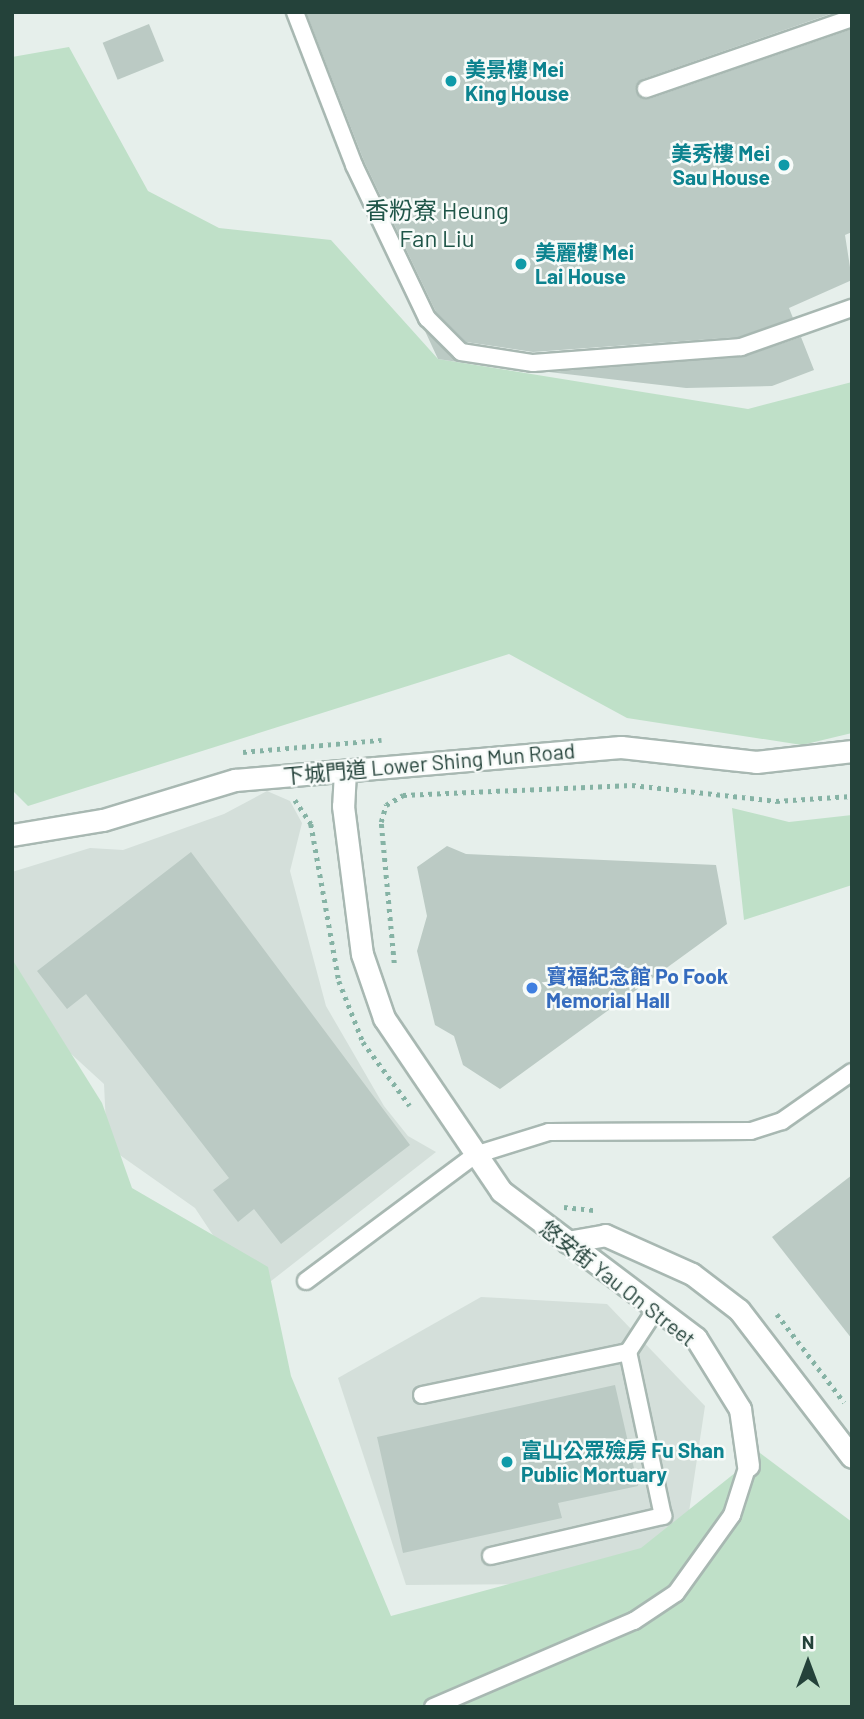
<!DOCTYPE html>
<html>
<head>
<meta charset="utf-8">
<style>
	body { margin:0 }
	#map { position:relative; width:864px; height:1719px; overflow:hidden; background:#e6efeb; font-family:Barlow,"Noto Sans TC",sans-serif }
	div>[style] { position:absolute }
	.built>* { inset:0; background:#d4dfda }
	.green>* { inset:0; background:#bfe0c8 }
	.building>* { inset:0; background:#bbcac4; transform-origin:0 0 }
	.path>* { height:4.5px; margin-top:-2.25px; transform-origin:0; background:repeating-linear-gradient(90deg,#86b3a5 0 3.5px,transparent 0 8.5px) }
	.roads { filter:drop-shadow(2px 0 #a8b8b2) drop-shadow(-2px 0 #a8b8b2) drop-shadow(0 2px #a8b8b2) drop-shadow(0 -2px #a8b8b2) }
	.lane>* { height:16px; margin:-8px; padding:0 8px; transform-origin:8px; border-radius:8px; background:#fff }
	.street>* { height:21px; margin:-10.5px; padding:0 10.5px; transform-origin:10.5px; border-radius:10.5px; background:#fff }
	.dots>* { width:19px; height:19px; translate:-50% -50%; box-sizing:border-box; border:4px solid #f7fbf9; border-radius:50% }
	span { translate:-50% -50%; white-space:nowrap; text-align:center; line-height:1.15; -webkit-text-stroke:5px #f7fbf9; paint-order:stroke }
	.culture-label { font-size:21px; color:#0d838f; font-weight:700 }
	.left { translate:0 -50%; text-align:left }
	.right { translate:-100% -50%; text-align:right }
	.street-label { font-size:21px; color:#24423a }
	.shop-label { font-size:21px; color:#366cbe; font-weight:700 }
	.quarter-label { font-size:24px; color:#1f5548 }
	.frame { position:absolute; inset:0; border:14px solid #24423a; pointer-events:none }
	.north { position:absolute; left:773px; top:1628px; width:70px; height:70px; -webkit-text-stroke:5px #f7fbf9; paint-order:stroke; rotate:0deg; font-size:19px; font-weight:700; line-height:28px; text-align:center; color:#24423a }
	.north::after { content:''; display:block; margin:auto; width:24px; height:32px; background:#24423a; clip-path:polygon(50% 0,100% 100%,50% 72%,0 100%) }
</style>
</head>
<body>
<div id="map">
	<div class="built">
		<div style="clip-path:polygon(267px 791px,290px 801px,302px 823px,290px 871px,326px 1006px,384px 1106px,408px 1136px,436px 1152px,266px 1285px,238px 1273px,195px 1208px,107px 1146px,104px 1084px,45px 1030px,12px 1013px,12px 872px,90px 848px,123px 850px,224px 814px)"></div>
		<div style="clip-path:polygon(481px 1297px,607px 1304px,705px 1406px,684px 1545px,545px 1584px,406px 1585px,338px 1378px)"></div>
	</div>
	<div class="green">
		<div style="clip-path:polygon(69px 47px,148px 191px,219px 228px,331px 240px,438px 359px,748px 409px,852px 382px,852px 733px,802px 745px,627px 718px,509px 654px,28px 806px,12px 790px,12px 57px)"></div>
		<div style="clip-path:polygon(732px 808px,789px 822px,852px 815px,852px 885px,744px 920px)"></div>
		<div style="clip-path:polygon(12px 959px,102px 1103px,132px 1188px,268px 1267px,291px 1376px,391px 1616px,641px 1548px,760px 1453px,852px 1522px,852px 1707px,12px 1707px)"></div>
	</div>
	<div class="building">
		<div style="clip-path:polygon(306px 12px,836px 12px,643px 79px,636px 88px,640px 97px,649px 99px,852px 29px,852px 232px,845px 235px,852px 280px,789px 308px,793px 318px,739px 337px,533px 352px,466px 342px,436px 312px,364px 161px)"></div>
		<div style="left:149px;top:24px;width:40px;height:50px;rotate:68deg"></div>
		<div style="clip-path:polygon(425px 331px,454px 359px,458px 362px,438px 359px)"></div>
		<div style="clip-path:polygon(801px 337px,814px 370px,772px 386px,686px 388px,549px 372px,742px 357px)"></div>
		<div style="clip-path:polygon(447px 846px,466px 854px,716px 865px,727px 924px,500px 1089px,463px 1065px,454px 1036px,435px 1025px,417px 951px,427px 916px,417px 867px)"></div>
		<div style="clip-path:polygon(191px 852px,410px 1145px,281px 1244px,254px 1209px,238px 1222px,213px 1190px,229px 1178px,86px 994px,67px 1009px,37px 971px)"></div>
		<div style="clip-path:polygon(852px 1175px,852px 1339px,772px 1237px)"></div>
		<div style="clip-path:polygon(615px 1385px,638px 1486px,558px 1503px,562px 1518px,403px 1553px,377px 1437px)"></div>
	</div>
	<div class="path">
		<div style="left:243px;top:752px;width:139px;rotate:-5deg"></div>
		<div style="left:295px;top:800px;width:29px;rotate:56deg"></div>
		<div style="left:311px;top:824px;width:159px;rotate:79.9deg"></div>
		<div style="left:339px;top:981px;width:66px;rotate:68.5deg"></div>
		<div style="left:363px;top:1042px;width:79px;rotate:53.7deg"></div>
		<div style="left:394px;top:963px;width:142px;rotate:-95.3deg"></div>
		<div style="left:381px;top:822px;width:18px;rotate:-74deg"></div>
		<div style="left:386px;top:805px;width:20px;rotate:-30deg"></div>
		<div style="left:403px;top:795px;width:229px;rotate:-2.5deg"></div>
		<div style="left:632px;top:785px;width:145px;rotate:6.3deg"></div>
		<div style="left:776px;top:801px;width:76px;rotate:-3.8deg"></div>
		<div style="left:564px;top:1207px;width:30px;rotate:6deg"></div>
		<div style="left:777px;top:1314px;width:111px;rotate:52.7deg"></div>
	</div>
	<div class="roads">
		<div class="lane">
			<div style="left:295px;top:12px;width:164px;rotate:68.9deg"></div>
			<div style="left:354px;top:165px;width:170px;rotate:64.5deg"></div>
			<div style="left:427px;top:318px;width:48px;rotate:45deg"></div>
			<div style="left:461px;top:352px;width:73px;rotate:8.7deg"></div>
			<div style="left:533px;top:363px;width:209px;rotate:-4.4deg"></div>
			<div style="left:741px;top:347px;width:118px;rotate:-19.4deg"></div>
			<div style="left:646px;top:89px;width:218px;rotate:-19deg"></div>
			<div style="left:306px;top:1281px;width:211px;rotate:-36.7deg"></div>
			<div style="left:475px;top:1155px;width:77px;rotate:-17.3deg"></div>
			<div style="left:549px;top:1132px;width:202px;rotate:-0.3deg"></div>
			<div style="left:751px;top:1131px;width:33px;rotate:-18deg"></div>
			<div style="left:782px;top:1121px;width:85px;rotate:-35deg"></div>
			<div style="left:422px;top:1395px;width:210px;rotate:-11.8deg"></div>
			<div style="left:628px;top:1352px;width:51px;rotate:-56.9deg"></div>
			<div style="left:491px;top:1556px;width:177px;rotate:-13.1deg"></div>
			<div style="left:663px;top:1516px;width:168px;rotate:-102deg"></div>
			<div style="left:433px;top:1707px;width:219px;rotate:-23.2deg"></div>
			<div style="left:634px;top:1621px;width:50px;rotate:-33.7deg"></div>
			<div style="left:676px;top:1593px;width:96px;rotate:-54.3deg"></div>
			<div style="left:732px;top:1515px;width:52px;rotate:-72.3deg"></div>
		</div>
		<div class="street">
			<div style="left:345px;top:771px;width:35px;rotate:93deg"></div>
			<div style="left:343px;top:806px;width:149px;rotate:82.7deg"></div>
			<div style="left:362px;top:954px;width:68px;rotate:71deg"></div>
			<div style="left:384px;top:1018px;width:209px;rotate:55.9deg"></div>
			<div style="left:501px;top:1191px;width:244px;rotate:37deg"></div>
			<div style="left:696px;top:1338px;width:84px;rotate:58.2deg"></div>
			<div style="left:740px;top:1409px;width:57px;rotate:81.9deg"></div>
			<div style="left:12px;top:835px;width:92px;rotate:-9.4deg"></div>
			<div style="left:103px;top:820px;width:138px;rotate:-16.9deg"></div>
			<div style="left:235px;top:780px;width:387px;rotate:-4.9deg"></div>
			<div style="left:621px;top:747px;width:136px;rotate:6.3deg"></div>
			<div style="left:756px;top:762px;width:97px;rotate:-6.5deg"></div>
			<div style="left:567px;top:1242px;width:39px;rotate:-10deg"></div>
			<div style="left:605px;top:1235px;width:95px;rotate:24.1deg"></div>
			<div style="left:692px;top:1274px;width:59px;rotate:37.5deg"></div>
			<div style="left:739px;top:1310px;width:185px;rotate:52.5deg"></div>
		</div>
	</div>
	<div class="dots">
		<div style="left:451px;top:81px;background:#0f9aa8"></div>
		<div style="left:784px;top:165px;background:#0f9aa8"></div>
		<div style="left:521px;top:264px;background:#0f9aa8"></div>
		<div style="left:532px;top:988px;background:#3f7fe0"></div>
		<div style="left:507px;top:1462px;background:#0f9aa8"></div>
	</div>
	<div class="culture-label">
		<span class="left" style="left:465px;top:81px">美景樓 Mei<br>King House</span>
		<span class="right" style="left:770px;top:165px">美秀樓 Mei<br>Sau House</span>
		<span class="left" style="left:535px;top:264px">美麗樓 Mei<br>Lai House</span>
		<span class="left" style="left:521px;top:1462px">富山公眾殮房 Fu Shan<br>Public Mortuary</span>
	</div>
	<div class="street-label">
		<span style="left:429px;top:763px;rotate:-5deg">下城門道 Lower Shing Mun Road</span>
		<span style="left:618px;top:1283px;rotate:38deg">悠安街 Yau On Street</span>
	</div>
	<div class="shop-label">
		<span class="left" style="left:546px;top:988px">寶福紀念館 Po Fook<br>Memorial Hall</span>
	</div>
	<div class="quarter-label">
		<span style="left:437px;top:224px">香粉寮 Heung<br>Fan Liu</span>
	</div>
	<div class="frame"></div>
	<div class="north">N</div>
</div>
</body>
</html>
